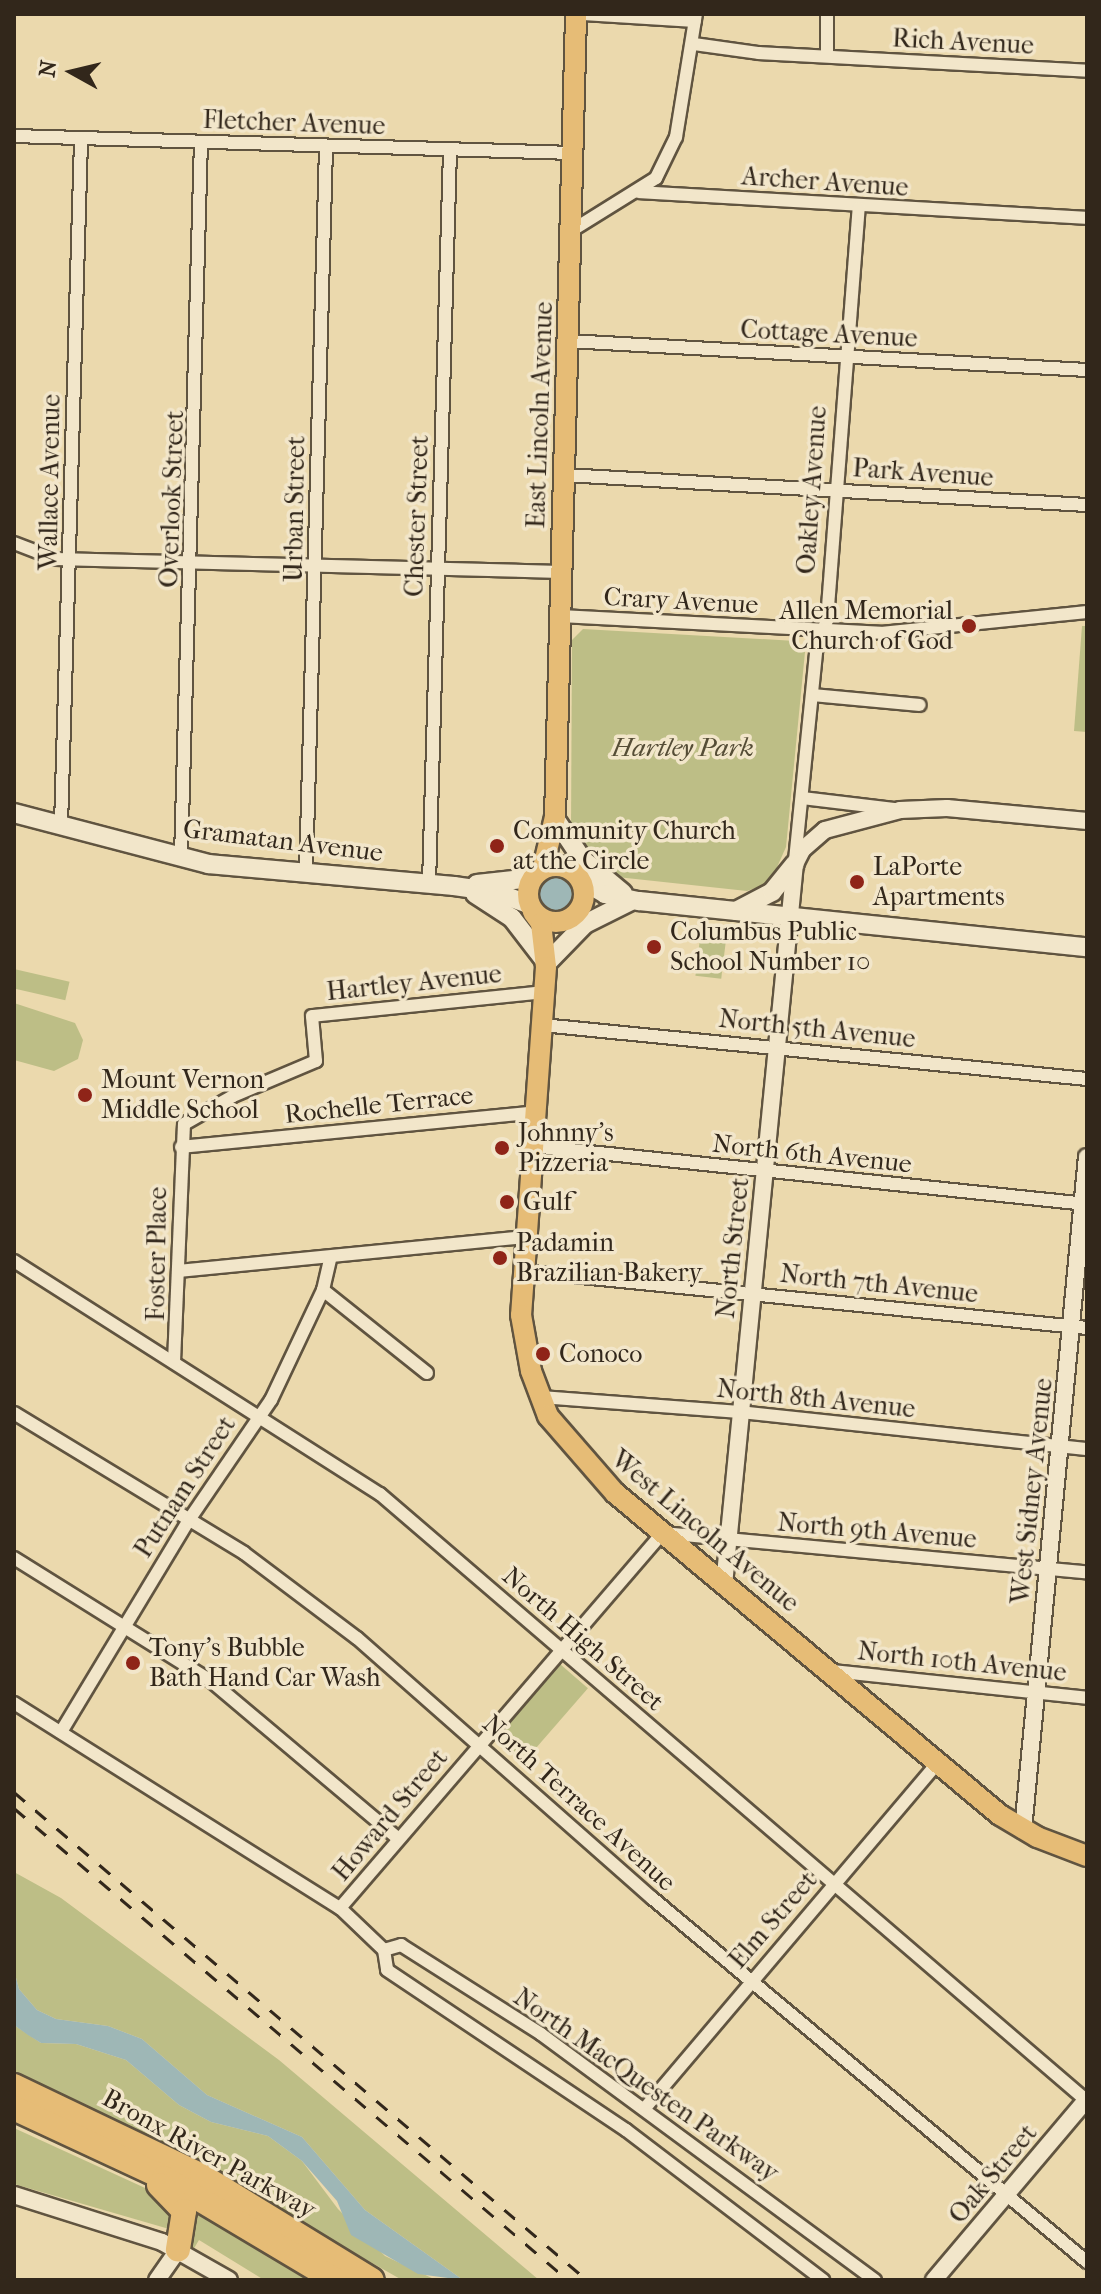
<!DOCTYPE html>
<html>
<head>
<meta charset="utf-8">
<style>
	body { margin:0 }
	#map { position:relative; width:1101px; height:2294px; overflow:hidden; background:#ebd9ad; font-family:"IM FELL French Canon",serif }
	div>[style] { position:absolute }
	.green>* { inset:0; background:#bdbe86; transform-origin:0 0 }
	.water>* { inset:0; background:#9eb7b6 }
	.round { border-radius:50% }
	.roads { filter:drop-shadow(2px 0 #605440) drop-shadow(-2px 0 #605440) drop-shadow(0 2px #605440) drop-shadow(0 -2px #605440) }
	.minor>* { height:12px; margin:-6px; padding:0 6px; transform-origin:6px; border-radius:6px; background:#f2e6ca }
	.tertiary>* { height:16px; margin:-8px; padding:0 8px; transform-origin:8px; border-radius:8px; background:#f2e6ca }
	.secondary>* { height:18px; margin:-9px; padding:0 9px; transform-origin:9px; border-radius:9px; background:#f2e6ca }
	.primary>* { height:20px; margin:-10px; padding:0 10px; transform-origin:10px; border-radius:10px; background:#e6bc76 }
	.primary>.ring { margin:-10px; padding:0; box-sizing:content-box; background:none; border:20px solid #e6bc76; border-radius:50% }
	.motorway>* { height:24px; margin:-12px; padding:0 12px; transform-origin:12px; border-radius:12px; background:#e6bc76 }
	.rail>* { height:3px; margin-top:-1.5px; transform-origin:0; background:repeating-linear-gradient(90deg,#32271b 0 14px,transparent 0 28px) }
	.dots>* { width:22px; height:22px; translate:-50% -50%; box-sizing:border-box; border:4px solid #f2e6ca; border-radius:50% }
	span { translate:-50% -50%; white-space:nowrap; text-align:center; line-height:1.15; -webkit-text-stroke:7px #f2e6ca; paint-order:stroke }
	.street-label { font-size:26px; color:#32271b }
	.poi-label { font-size:26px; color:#32271b }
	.right { translate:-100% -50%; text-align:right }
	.left { translate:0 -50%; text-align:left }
	.park-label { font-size:26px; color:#554d36; font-style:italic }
	.frame { position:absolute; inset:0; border:16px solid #32271b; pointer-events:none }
	.north { position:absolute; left:32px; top:32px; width:80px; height:80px; -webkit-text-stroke:6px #f2e6ca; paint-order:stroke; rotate:278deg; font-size:22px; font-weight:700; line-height:32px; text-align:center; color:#32271b }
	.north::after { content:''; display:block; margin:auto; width:28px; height:36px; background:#32271b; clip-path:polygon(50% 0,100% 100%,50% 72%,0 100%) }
</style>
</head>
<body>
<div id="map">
	<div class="green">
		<div style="clip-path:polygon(1082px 626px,1087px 626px,1087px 732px,1074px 731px)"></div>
		<div style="clip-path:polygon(583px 629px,796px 641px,805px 652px,786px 847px,770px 883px,747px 891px,617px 877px,593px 862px,571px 831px,572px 640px)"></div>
		<div style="left:701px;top:930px;width:26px;height:46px;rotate:7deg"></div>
		<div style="left:14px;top:969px;width:57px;height:19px;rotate:13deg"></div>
		<div style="clip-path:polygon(14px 1003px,75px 1023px,83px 1040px,78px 1059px,54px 1071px,14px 1060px)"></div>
		<div style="left:560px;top:1664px;width:37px;height:99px;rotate:41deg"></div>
		<div style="clip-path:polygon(14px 1872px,61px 1898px,279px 2060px,539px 2280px,463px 2280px,365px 2210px,302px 2137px,207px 2095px,142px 2039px,108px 2026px,56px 2019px,37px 2010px,19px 1989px,14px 1970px)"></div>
		<div style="clip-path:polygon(14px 2025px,41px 2043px,76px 2044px,126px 2060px,179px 2105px,211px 2122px,268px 2136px,302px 2161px,338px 2209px,385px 2256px,436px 2280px,402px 2280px,179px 2153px,14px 2077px)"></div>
		<div style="clip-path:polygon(14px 2128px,167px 2198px,176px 2231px,14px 2184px)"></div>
		<div style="clip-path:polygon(187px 2207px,209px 2214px,317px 2280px,264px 2280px,199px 2240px,193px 2250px,188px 2246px)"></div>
	</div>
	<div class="water">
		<div class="round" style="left:535px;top:873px;width:42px;height:42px"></div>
		<div style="clip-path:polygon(14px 1970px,19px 1989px,37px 2010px,56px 2019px,108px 2026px,142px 2039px,207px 2095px,302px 2137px,365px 2210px,463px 2280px,418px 2274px,351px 2235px,337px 2201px,302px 2161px,268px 2136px,211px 2122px,179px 2105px,126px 2060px,76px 2044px,41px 2043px,28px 2035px,14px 2025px)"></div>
	</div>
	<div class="roads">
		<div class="minor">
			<div style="left:583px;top:14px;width:112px;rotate:3.6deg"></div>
			<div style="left:694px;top:44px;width:66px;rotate:7.9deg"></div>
			<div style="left:759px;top:53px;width:328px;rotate:3.1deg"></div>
			<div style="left:827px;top:56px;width:42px;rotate:-90deg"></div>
			<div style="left:14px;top:136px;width:559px;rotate:1.74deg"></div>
			<div style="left:639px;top:192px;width:449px;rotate:3.3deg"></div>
			<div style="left:571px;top:231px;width:100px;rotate:-31.9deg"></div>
			<div style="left:656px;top:178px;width:46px;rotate:-64deg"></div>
			<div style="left:676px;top:137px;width:125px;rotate:-80.8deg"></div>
			<div style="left:568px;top:341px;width:520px;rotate:3.2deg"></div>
			<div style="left:565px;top:475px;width:523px;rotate:3.29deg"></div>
			<div style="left:14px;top:543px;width:45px;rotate:20.9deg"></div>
			<div style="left:56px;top:559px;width:505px;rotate:1.47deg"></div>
			<div style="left:560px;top:616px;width:321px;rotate:3deg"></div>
			<div style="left:881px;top:633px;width:207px;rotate:-5.8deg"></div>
			<div style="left:813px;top:695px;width:107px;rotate:5.3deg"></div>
			<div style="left:802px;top:798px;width:93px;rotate:6.8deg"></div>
			<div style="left:61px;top:826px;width:687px;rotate:-88.33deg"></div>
			<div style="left:181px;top:857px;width:714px;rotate:-88.4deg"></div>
			<div style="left:795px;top:860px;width:216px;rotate:-84.2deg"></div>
			<div style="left:817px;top:645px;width:27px;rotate:-68deg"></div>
			<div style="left:827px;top:620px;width:413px;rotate:-85.6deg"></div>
			<div style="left:306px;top:873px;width:727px;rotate:-88.42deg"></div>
			<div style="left:429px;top:884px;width:735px;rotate:-88.36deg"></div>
			<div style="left:542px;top:1025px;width:548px;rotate:5.66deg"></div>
			<div style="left:532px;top:1146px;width:558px;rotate:5.97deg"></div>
			<div style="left:181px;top:1147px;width:356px;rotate:-5.6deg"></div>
			<div style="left:14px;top:1261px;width:434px;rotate:32.5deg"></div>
			<div style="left:380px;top:1494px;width:932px;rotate:40.65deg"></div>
			<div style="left:179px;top:1271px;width:347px;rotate:-5.6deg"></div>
			<div style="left:522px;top:1271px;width:568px;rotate:5.76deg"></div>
			<div style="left:323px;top:1290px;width:133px;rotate:38.6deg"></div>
			<div style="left:174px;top:1362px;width:238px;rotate:-87.6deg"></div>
			<div style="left:184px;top:1124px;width:56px;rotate:-29.7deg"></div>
			<div style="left:233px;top:1096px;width:90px;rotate:-22.9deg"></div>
			<div style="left:316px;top:1061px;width:45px;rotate:-95.1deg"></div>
			<div style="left:312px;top:1016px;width:233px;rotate:-5.9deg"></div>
			<div style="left:540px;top:1397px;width:201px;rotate:4.3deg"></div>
			<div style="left:740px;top:1412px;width:349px;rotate:6.1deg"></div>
			<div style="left:14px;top:1413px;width:269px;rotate:31.3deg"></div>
			<div style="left:244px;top:1553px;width:141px;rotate:37deg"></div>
			<div style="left:357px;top:1638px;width:393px;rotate:41.4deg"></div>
			<div style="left:652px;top:1898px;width:567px;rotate:39.92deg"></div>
			<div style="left:14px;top:1558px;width:232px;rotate:32deg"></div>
			<div style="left:211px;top:1681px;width:242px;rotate:40.1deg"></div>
			<div style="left:832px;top:1671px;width:256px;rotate:6deg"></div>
			<div style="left:14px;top:1703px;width:385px;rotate:32.2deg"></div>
			<div style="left:340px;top:1908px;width:61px;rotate:43.7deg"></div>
			<div style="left:384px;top:1950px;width:20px;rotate:81deg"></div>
			<div style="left:387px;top:1970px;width:288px;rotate:33.8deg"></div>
			<div style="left:626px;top:2130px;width:248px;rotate:37.3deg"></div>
			<div style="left:61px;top:1732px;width:248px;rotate:-58.9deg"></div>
			<div style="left:189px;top:1520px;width:145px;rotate:-55.7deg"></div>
			<div style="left:271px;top:1400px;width:122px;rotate:-64.7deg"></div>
			<div style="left:323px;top:1290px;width:31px;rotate:-77deg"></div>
			<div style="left:340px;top:1908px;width:495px;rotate:-49.3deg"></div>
			<div style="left:663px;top:1533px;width:426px;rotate:5.3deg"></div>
			<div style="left:384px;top:1950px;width:18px;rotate:-16deg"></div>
			<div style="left:401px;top:1945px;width:166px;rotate:32.4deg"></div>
			<div style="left:541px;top:2034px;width:415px;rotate:36.4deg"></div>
			<div style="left:645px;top:2108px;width:453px;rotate:-49.7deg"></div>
		</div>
		<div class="tertiary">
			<div style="left:724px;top:1585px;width:724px;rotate:-84.38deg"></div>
			<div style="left:795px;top:864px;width:16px;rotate:-63deg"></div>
			<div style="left:802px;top:850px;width:30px;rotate:-41deg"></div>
			<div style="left:825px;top:830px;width:78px;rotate:-14.9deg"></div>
			<div style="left:900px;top:810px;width:47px;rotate:-2.4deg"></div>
			<div style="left:947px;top:808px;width:141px;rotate:5.3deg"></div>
			<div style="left:1023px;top:1830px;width:676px;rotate:-84.57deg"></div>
			<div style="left:14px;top:2195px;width:155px;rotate:17.6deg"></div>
			<div style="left:162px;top:2242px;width:77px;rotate:29.6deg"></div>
			<div style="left:157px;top:2280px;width:37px;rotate:-55deg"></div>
			<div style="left:934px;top:2280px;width:237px;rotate:-49.8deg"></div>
		</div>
		<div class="secondary">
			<div style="left:14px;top:813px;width:201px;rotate:14.7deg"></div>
			<div style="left:208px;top:864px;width:247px;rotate:5.1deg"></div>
			<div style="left:454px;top:886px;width:41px;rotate:8.3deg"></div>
			<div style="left:495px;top:892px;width:37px;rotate:20deg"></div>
			<div style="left:558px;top:823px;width:43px;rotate:56.3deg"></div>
			<div style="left:582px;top:859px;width:53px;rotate:39.7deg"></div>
			<div style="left:581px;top:880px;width:28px;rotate:30deg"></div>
			<div style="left:605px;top:894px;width:35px;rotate:12deg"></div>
			<div style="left:639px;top:901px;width:450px;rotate:5.9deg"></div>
			<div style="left:477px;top:884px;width:55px;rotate:-6.2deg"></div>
			<div style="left:475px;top:894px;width:44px;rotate:33deg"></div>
			<div style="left:512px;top:918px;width:54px;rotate:52.5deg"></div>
			<div style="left:736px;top:911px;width:41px;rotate:-27.8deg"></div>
			<div style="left:772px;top:892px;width:36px;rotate:-51deg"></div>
			<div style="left:548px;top:962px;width:53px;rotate:-45.8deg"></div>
			<div style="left:585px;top:924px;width:51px;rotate:-26.6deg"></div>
		</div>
		<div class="primary">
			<div class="ring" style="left:528px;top:866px;width:36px;height:36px"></div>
			<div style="left:543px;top:868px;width:52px;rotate:-76.8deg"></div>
			<div style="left:555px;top:817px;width:803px;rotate:-88.5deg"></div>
			<div style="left:533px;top:912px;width:14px;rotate:54deg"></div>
			<div style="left:541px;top:923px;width:44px;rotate:83.5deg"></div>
			<div style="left:546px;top:967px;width:349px;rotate:94.1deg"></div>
			<div style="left:521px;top:1315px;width:57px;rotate:79.9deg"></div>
			<div style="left:531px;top:1371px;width:48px;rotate:69.3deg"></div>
			<div style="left:548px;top:1416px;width:102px;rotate:49deg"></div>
			<div style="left:615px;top:1493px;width:502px;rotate:39.91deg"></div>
			<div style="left:1000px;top:1815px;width:43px;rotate:30.7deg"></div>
			<div style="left:1037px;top:1837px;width:53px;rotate:20.8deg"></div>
		</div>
		<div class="motorway">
			<div style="left:14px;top:2086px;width:208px;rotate:25.6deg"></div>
			<div style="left:202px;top:2176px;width:199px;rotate:31.5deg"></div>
			<div style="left:14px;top:2108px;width:166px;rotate:25deg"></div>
			<div style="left:164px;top:2178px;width:199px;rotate:30.8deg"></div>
			<div style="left:159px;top:2185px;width:36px;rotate:46deg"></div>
			<div style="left:184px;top:2211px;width:39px;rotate:99deg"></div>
		</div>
	</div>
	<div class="rail">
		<div style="left:14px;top:1792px;width:753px;rotate:40.42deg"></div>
		<div style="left:14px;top:1808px;width:728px;rotate:40.43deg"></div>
	</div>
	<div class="dots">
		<div style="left:969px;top:626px;background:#8f2418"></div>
		<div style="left:497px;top:846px;background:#8f2418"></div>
		<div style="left:857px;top:882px;background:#8f2418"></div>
		<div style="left:654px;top:947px;background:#8f2418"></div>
		<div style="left:85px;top:1095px;background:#8f2418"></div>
		<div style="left:502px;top:1148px;background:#8f2418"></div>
		<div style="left:507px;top:1202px;background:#8f2418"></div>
		<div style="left:500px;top:1258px;background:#8f2418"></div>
		<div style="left:543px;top:1354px;background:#8f2418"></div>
		<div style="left:133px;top:1663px;background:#8f2418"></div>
	</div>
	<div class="street-label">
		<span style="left:963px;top:42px;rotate:3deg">Rich Avenue</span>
		<span style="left:294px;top:123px;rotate:2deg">Fletcher Avenue</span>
		<span style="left:825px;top:182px;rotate:4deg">Archer Avenue</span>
		<span style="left:829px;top:334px;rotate:3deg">Cottage Avenue</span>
		<span style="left:540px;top:415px;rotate:-88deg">East Lincoln Avenue</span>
		<span style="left:923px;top:473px;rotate:4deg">Park Avenue</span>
		<span style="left:50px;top:482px;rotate:-89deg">Wallace Avenue</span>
		<span style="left:812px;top:490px;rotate:-86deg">Oakley Avenue</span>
		<span style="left:172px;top:499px;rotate:-88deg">Overlook Street</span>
		<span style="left:295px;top:509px;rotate:-89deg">Urban Street</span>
		<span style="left:417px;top:516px;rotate:-88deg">Chester Street</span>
		<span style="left:681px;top:601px;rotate:3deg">Crary Avenue</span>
		<span style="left:283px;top:841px;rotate:7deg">Gramatan Avenue</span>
		<span style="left:414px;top:983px;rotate:-6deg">Hartley Avenue</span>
		<span style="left:817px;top:1029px;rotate:6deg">North 5th Avenue</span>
		<span style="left:379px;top:1105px;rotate:-6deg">Rochelle Terrace</span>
		<span style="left:812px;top:1154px;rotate:6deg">North 6th Avenue</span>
		<span style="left:733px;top:1248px;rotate:-84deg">North Street</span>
		<span style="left:157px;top:1254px;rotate:-89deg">Foster Place</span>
		<span style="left:879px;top:1284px;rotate:6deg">North 7th Avenue</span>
		<span style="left:816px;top:1399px;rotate:6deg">North 8th Avenue</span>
		<span style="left:185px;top:1487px;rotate:-57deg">Putnam Street</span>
		<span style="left:1032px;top:1491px;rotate:-84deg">West Sidney Avenue</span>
		<span style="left:705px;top:1531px;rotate:40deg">West Lincoln Avenue</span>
		<span style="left:877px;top:1531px;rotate:5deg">North 9th Avenue</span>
		<span style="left:583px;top:1639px;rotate:41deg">North High Street</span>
		<span style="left:962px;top:1662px;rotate:6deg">North 10th Avenue</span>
		<span style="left:579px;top:1803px;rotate:42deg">North Terrace Avenue</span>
		<span style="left:390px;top:1815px;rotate:-50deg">Howard Street</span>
		<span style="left:773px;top:1920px;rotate:-49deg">Elm Street</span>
		<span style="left:646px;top:2085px;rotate:35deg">North MacQuesten Parkway</span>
		<span style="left:209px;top:2154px;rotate:29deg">Bronx River Parkway</span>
		<span style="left:993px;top:2174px;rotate:-50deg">Oak Street</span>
	</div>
	<div class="poi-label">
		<span class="right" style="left:953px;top:626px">Allen Memorial<br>Church of God</span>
		<span class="left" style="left:513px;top:846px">Community Church<br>at the Circle</span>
		<span class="left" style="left:873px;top:882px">LaPorte<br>Apartments</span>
		<span class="left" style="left:670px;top:947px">Columbus Public<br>School Number 10</span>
		<span class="left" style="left:101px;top:1095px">Mount Vernon<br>Middle School</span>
		<span class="left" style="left:518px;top:1148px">Johnny's<br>Pizzeria</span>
		<span class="left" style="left:523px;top:1202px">Gulf</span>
		<span class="left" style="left:516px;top:1258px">Padamin<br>Brazilian Bakery</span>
		<span class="left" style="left:559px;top:1354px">Conoco</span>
		<span class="left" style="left:149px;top:1663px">Tony's Bubble<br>Bath Hand Car Wash</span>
	</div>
	<div class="park-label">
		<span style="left:683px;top:748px">Hartley Park</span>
	</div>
	<div class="frame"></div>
	<div class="north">N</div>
</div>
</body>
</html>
